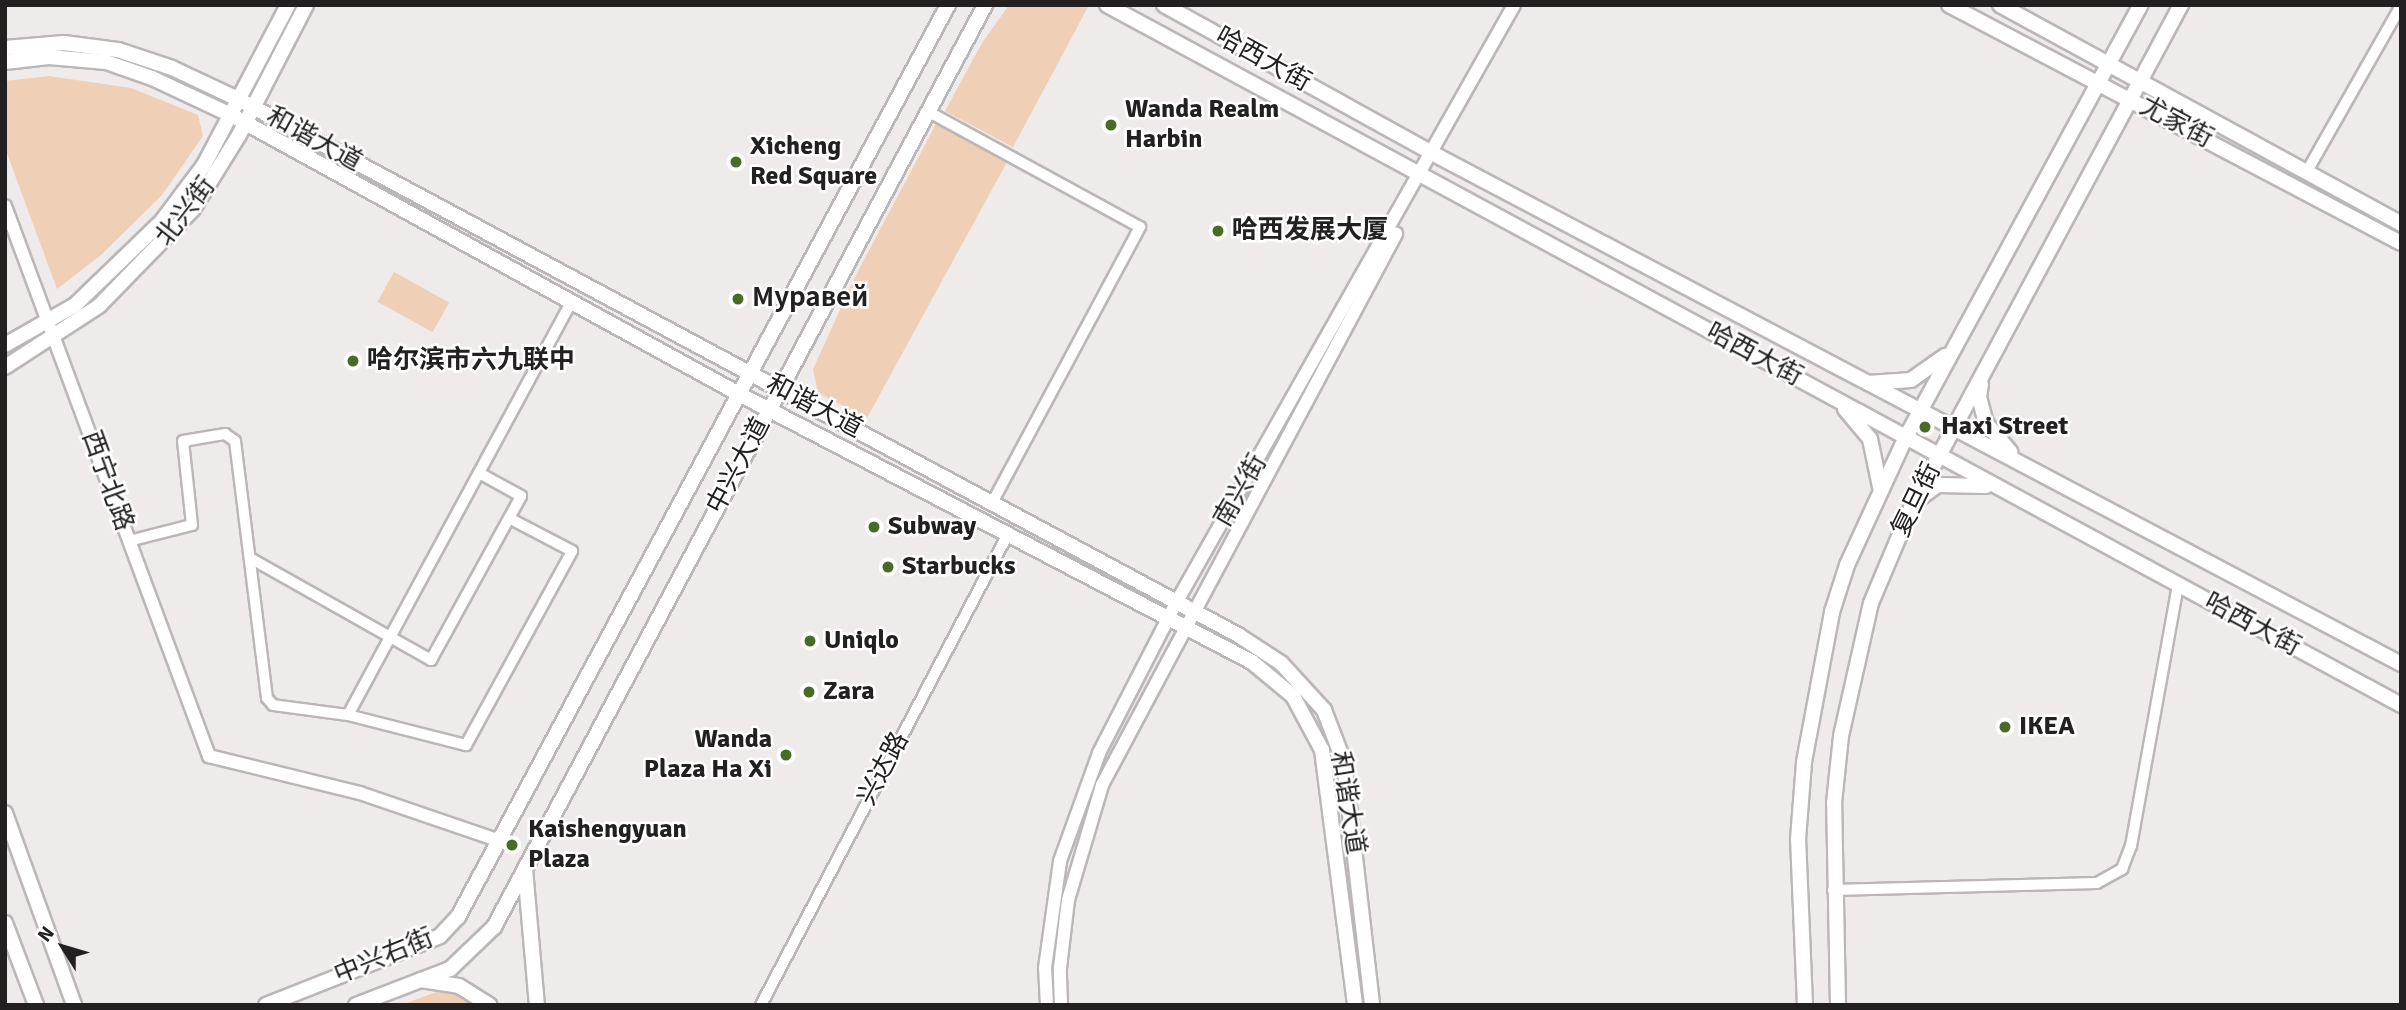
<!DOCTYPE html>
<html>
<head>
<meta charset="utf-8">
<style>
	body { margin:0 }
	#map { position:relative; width:2406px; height:1010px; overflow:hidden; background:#efebeb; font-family:Signika,"Noto Sans SC",sans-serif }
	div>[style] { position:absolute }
	.green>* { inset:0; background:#f0cfb7; transform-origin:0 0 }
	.roads { filter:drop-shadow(2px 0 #bbb6b7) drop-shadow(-2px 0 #bbb6b7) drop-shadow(0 2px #bbb6b7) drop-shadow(0 -2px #bbb6b7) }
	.minor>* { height:10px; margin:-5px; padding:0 5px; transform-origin:5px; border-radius:5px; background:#fff }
	.tertiary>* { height:12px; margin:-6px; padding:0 6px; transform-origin:6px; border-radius:6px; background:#fff }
	.secondary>* { height:14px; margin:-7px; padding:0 7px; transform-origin:7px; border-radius:7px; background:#fff }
	.primary>* { height:14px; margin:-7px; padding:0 7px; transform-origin:7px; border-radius:7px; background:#fff }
	.dots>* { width:19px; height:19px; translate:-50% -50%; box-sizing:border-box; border:4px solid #fff; border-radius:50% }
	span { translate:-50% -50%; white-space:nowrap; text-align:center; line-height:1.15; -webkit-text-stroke:5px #fff; paint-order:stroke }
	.street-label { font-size:26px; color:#222020 }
	.poi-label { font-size:26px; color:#222020; font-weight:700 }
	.left { translate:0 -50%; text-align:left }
	.right { translate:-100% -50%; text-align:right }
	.frame { position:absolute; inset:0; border:7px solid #222020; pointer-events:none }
	.north { position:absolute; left:28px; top:912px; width:70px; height:70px; -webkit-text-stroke:5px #fff; paint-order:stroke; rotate:307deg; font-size:19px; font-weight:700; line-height:28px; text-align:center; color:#222020 }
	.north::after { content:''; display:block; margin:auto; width:24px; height:32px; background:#222020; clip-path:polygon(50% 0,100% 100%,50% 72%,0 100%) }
</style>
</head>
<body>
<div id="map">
	<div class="green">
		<div style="clip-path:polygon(1009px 5px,1088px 7px,1013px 147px,945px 111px,982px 43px)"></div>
		<div style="clip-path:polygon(49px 76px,131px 88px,198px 115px,203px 136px,162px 195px,101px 255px,57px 289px,5px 148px,5px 81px)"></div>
		<div style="clip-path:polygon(936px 124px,1007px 162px,867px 418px,818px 393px,813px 369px,856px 275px)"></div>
		<div style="left:394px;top:272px;width:63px;height:34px;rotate:29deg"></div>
		<div style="clip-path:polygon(456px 990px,479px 1005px,401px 1005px,439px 991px)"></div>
	</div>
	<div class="roads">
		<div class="minor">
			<div style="left:929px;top:112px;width:240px;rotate:28.6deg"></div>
			<div style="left:1140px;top:227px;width:313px;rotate:118.2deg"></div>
			<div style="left:2306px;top:173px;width:192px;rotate:-60.4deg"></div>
			<div style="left:129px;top:541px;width:65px;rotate:-14.3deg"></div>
			<div style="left:192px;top:525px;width:84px;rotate:-96.1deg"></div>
			<div style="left:183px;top:441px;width:43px;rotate:-9.5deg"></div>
			<div style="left:225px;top:434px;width:12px;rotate:35deg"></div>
			<div style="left:235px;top:441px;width:259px;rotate:82.9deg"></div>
			<div style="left:267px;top:698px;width:9px;rotate:49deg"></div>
			<div style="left:273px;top:705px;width:76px;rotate:7.6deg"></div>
			<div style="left:348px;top:715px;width:471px;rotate:-61.6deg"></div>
			<div style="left:250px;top:558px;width:208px;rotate:29.4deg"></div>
			<div style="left:431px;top:660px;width:187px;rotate:-61.2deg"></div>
			<div style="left:521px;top:496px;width:48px;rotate:-151.3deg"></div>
			<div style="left:348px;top:715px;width:122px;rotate:14.3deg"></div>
			<div style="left:466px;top:745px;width:221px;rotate:-61.3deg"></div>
			<div style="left:572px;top:551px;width:71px;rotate:-152.4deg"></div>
			<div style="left:1833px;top:890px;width:264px;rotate:-1.5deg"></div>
			<div style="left:2097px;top:883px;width:29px;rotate:-29deg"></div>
			<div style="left:2122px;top:869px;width:25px;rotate:-69deg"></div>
			<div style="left:2131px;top:846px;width:266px;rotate:-79.8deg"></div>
			<div style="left:761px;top:1005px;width:532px;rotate:-62.33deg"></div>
		</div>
		<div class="tertiary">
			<div style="left:5px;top:206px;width:587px;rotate:69.65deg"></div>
			<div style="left:209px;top:756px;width:155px;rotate:13.8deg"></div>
			<div style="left:360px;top:793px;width:148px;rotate:18.9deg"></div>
			<div style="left:1047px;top:1005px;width:37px;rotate:-93deg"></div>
			<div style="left:1045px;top:968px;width:108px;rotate:-82deg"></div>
			<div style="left:1060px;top:861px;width:115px;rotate:-70.1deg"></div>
			<div style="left:1099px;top:753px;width:169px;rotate:-62.8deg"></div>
			<div style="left:1176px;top:603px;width:687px;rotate:-60.52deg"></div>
			<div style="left:1061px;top:1005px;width:37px;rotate:-92deg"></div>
			<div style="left:1060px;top:968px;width:68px;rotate:-83.3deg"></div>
			<div style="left:1068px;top:900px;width:120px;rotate:-73.5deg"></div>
			<div style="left:1102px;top:785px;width:625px;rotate:-61.92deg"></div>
		</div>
		<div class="secondary">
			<div style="left:1949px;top:5px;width:511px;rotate:27.77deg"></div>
			<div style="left:2000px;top:5px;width:457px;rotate:28.6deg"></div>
			<div style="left:5px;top:48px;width:59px;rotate:-4.8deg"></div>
			<div style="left:64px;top:43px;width:54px;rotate:7.4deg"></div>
			<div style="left:118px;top:50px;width:57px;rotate:18.4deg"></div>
			<div style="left:172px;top:68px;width:73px;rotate:25.2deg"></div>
			<div style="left:238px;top:99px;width:1135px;rotate:28.19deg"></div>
			<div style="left:1238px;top:635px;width:51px;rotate:33.1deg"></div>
			<div style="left:1281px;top:663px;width:64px;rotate:47.5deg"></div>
			<div style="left:1324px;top:710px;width:56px;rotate:69deg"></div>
			<div style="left:1344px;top:762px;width:245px;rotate:83.4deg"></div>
			<div style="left:5px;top:62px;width:44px;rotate:-6.5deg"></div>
			<div style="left:49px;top:57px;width:57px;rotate:5deg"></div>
			<div style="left:106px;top:62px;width:49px;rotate:19.2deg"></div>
			<div style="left:152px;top:78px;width:87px;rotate:25.1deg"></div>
			<div style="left:231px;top:115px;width:577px;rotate:28.78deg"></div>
			<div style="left:737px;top:393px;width:581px;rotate:27.58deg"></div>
			<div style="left:1252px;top:662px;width:53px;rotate:39.7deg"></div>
			<div style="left:1293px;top:696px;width:61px;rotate:61.8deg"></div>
			<div style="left:1322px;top:750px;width:257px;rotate:82.6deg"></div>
			<div style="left:5px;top:345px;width:81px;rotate:-29.7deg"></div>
			<div style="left:75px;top:305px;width:121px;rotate:-44deg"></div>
			<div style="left:162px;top:221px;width:70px;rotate:-53.1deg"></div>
			<div style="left:204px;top:165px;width:181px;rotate:-62.3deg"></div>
			<div style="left:5px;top:367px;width:112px;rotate:-33deg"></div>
			<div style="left:99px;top:306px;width:135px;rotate:-45.9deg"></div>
			<div style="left:193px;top:209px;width:87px;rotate:-58.1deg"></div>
			<div style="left:239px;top:135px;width:146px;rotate:-62.7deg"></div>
			<div style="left:525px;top:869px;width:137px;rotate:85deg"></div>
			<div style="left:421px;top:980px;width:38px;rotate:9deg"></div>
			<div style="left:459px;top:986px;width:36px;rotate:32deg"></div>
		</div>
		<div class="primary">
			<div style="left:1107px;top:5px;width:1471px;rotate:28.41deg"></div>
			<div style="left:1164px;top:5px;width:304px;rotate:28.9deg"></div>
			<div style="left:1430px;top:152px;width:1098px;rotate:27.8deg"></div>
			<div style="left:1868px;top:383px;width:43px;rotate:-4deg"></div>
			<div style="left:1911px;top:380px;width:42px;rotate:-35.2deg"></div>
			<div style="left:1981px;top:384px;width:13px;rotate:99deg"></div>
			<div style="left:1979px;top:397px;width:27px;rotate:75deg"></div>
			<div style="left:1986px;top:423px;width:38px;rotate:50deg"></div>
			<div style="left:1845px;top:409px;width:39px;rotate:50deg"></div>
			<div style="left:1870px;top:439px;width:49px;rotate:78.2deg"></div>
			<div style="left:1917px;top:500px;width:26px;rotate:-36deg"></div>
			<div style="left:1938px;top:485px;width:48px;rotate:1.2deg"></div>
			<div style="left:5px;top:813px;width:204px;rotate:70.2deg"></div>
			<div style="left:5px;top:923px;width:88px;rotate:69.3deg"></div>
			<div style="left:266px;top:1005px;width:187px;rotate:-21.6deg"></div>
			<div style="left:440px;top:936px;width:26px;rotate:-47deg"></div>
			<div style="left:458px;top:917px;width:1035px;rotate:-61.75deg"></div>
			<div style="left:356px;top:1005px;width:101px;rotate:-21deg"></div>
			<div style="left:450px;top:969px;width:61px;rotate:-43.7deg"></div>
			<div style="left:494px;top:927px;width:1045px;rotate:-61.96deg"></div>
			<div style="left:1805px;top:1005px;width:166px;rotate:-92.4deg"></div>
			<div style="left:1798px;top:839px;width:77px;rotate:-85.5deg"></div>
			<div style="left:1804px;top:762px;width:153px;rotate:-79.4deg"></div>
			<div style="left:1832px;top:612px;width:49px;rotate:-72.3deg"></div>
			<div style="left:1847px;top:565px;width:141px;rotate:-65.3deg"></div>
			<div style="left:1906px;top:437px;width:492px;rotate:-61.5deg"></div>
			<div style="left:1838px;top:1005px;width:202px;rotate:-91.1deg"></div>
			<div style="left:1834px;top:803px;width:67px;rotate:-84deg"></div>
			<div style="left:1841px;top:736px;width:136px;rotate:-77.3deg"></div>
			<div style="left:1871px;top:603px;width:105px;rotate:-67.1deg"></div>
			<div style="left:1912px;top:506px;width:569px;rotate:-61.77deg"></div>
		</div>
	</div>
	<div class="dots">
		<div style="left:1111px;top:125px;background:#486c26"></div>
		<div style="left:736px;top:162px;background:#486c26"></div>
		<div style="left:1218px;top:231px;background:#486c26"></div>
		<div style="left:738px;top:299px;background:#486c26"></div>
		<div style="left:353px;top:361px;background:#486c26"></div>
		<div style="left:1925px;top:427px;background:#486c26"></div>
		<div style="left:874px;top:527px;background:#486c26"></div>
		<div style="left:888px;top:567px;background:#486c26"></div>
		<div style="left:810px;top:641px;background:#486c26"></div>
		<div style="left:809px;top:692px;background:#486c26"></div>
		<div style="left:2005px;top:727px;background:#486c26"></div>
		<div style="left:786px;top:755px;background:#486c26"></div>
		<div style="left:512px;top:845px;background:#486c26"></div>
	</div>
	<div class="street-label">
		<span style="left:1263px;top:60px;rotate:29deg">哈西大街</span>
		<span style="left:2176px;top:123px;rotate:28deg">尤家街</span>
		<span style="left:314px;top:140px;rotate:29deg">和谐大道</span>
		<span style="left:186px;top:212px;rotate:-52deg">北兴街</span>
		<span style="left:1754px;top:355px;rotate:28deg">哈西大街</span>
		<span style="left:814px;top:407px;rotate:28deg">和谐大道</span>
		<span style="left:739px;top:466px;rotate:-62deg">中兴大道</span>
		<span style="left:107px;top:481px;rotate:70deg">西宁北路</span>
		<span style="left:1241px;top:491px;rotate:-60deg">南兴街</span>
		<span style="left:1917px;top:500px;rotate:-64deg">复旦街</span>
		<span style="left:2252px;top:625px;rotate:28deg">哈西大街</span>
		<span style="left:884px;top:769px;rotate:-62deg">兴达路</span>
		<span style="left:1347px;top:803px;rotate:81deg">和谐大道</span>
		<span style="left:384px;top:957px;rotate:-22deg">中兴右街</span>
	</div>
	<div class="poi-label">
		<span class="left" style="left:1125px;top:125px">Wanda Realm<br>Harbin</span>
		<span class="left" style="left:750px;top:162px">Xicheng<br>Red Square</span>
		<span class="left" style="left:1232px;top:231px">哈西发展大厦</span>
		<span class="left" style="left:752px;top:299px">Муравей</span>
		<span class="left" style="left:367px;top:361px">哈尔滨市六九联中</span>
		<span class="left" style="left:1941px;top:427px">Haxi Street</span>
		<span class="left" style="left:888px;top:527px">Subway</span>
		<span class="left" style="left:902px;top:567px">Starbucks</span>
		<span class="left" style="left:824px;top:641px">Uniqlo</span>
		<span class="left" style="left:823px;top:692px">Zara</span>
		<span class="left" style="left:2019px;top:727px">IKEA</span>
		<span class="right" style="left:772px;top:755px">Wanda<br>Plaza Ha Xi</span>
		<span class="left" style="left:528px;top:845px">Kaishengyuan<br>Plaza</span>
	</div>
	<div class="frame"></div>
	<div class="north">N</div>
</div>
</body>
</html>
